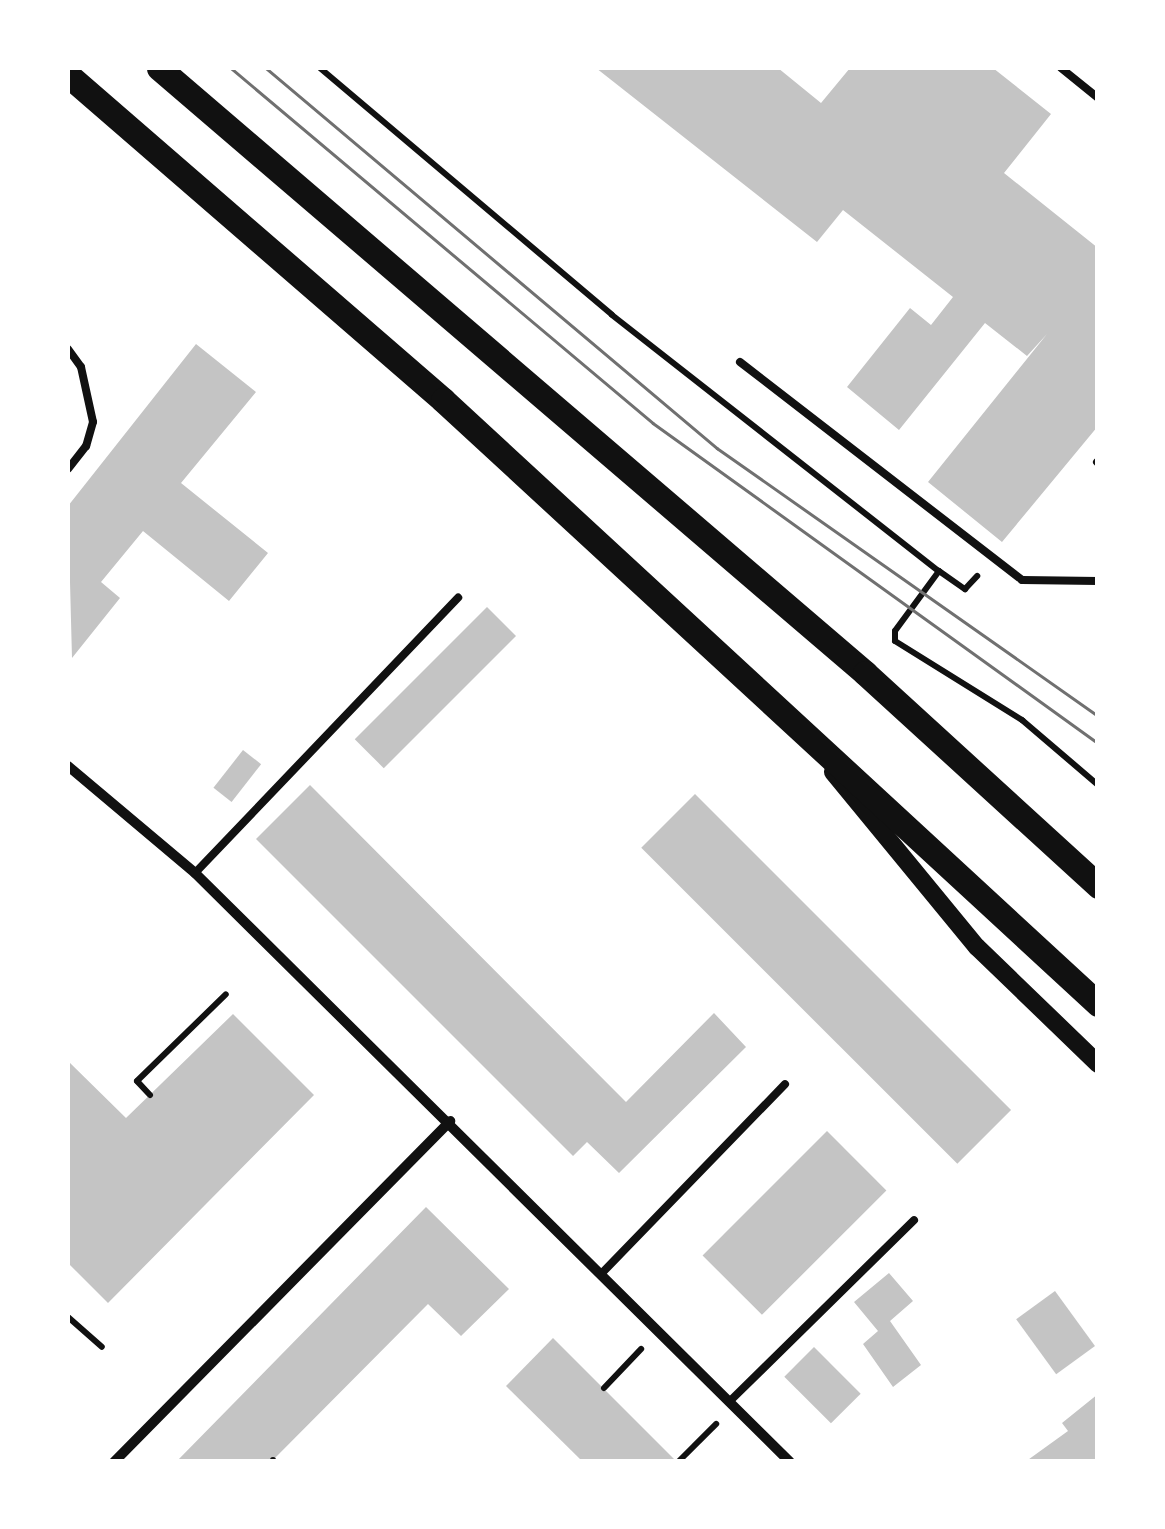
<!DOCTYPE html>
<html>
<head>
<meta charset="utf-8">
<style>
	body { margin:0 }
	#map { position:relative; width:1165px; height:1529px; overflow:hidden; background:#fff; font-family:"Libre Baskerville",serif }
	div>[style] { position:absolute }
	.building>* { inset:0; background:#c4c4c4; transform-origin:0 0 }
	.path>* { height:6px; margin:-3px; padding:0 3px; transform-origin:3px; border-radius:3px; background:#111 }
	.service>* { height:8px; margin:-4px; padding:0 4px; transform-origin:4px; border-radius:4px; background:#111 }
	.minor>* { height:10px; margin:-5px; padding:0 5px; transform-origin:5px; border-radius:5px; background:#111 }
	.tertiary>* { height:18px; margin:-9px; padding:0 9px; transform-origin:9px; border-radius:9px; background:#111 }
	.primary>* { height:25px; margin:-12.5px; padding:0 12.5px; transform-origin:12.5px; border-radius:12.5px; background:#111 }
	.tram>* { height:2.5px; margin:-1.25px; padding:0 1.25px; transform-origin:1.25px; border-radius:1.25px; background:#707070 }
	span { translate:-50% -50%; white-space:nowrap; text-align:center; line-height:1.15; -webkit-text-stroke:9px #fff; paint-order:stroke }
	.frame { position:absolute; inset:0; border:70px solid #fff; pointer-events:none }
</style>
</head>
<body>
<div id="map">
	<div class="building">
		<div style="clip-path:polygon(596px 68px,778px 68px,821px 103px,850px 68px,993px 68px,1051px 114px,1004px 173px,1098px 248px,1098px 426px,1002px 542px,928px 482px,1047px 334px,1027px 356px,985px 323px,899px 430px,847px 387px,910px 308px,931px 325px,953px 297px,843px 210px,817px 242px)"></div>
		<div style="clip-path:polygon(196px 344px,256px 392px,181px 483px,268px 553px,229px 601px,143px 531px,101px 582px,120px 598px,72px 658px,68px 506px)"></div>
		<div style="left:487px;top:607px;width:41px;height:187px;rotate:45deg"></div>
		<div style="left:243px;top:750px;width:23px;height:48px;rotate:38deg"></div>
		<div style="clip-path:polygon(310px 785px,626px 1102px,714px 1013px,746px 1047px,619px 1173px,587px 1142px,573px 1156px,256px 839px)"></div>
		<div style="left:695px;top:794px;width:447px;height:76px;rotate:45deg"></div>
		<div style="clip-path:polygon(233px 1014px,314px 1095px,108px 1303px,68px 1263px,68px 1061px,126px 1118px)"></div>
		<div style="left:827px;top:1131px;width:84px;height:176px;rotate:45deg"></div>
		<div style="clip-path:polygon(426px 1207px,509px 1289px,461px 1336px,428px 1304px,271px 1462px,176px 1462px)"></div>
		<div style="clip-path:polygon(889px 1273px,913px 1301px,890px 1321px,921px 1365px,893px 1387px,863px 1344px,878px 1331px,854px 1302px)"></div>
		<div style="left:1055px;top:1291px;width:68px;height:48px;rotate:54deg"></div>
		<div style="clip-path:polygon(553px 1338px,677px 1462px,583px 1462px,506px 1386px)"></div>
		<div style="left:814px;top:1347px;width:66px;height:42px;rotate:45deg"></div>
		<div style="clip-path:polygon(1098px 1394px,1098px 1462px,1025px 1462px,1068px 1431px,1062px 1423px)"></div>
	</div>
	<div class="path">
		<div style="left:320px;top:68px;width:382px;rotate:40.2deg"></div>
		<div style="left:612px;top:315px;width:415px;rotate:38.1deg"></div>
		<div style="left:939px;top:571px;width:74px;rotate:126.3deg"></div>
		<div style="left:895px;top:631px;width:10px;rotate:90deg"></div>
		<div style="left:895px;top:641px;width:150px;rotate:31.9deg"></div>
		<div style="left:1022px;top:720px;width:100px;rotate:40.5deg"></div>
		<div style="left:939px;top:571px;width:32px;rotate:35deg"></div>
		<div style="left:965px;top:589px;width:18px;rotate:-47deg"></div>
		<div style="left:150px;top:1095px;width:19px;rotate:-133deg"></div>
		<div style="left:137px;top:1081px;width:124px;rotate:-44.3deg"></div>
		<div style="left:68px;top:1317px;width:45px;rotate:41.4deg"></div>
		<div style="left:604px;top:1388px;width:54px;rotate:-46.5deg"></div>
		<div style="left:273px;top:1460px;width:2px;rotate:90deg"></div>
		<div style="left:678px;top:1462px;width:54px;rotate:-45deg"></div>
	</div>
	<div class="service">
		<div style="left:1061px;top:68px;width:48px;rotate:39deg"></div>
		<div style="left:68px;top:349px;width:22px;rotate:54deg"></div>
		<div style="left:81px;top:367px;width:56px;rotate:77.7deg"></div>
		<div style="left:93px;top:422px;width:25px;rotate:106deg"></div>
		<div style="left:86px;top:446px;width:29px;rotate:128deg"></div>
		<div style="left:740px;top:362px;width:356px;rotate:37.7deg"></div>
		<div style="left:1022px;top:580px;width:76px;rotate:0.8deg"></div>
		<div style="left:1097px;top:462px;width:1px;rotate:45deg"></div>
		<div style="left:195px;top:873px;width:381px;rotate:-46.3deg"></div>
		<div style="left:602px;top:1273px;width:263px;rotate:-45.9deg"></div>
		<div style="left:730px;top:1401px;width:258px;rotate:-44.5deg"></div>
	</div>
	<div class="minor">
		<div style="left:68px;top:766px;width:166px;rotate:40.1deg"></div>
		<div style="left:195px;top:873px;width:837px;rotate:44.71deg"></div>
		<div style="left:114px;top:1462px;width:479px;rotate:-45.4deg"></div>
	</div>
	<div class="tertiary">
		<div style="left:833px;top:772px;width:227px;rotate:50.6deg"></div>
		<div style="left:977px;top:947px;width:168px;rotate:44deg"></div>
	</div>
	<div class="primary">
		<div style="left:159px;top:68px;width:930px;rotate:40.59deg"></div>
		<div style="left:865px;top:673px;width:316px;rotate:42.4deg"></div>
		<div style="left:68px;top:75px;width:496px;rotate:40.9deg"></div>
		<div style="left:443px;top:400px;width:891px;rotate:42.68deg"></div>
	</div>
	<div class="tram">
		<div style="left:231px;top:68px;width:551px;rotate:40.07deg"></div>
		<div style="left:653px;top:423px;width:548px;rotate:35.72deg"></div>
		<div style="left:266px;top:68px;width:590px;rotate:40.12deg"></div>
		<div style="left:717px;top:448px;width:466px;rotate:35.1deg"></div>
	</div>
	<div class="frame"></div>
</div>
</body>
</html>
